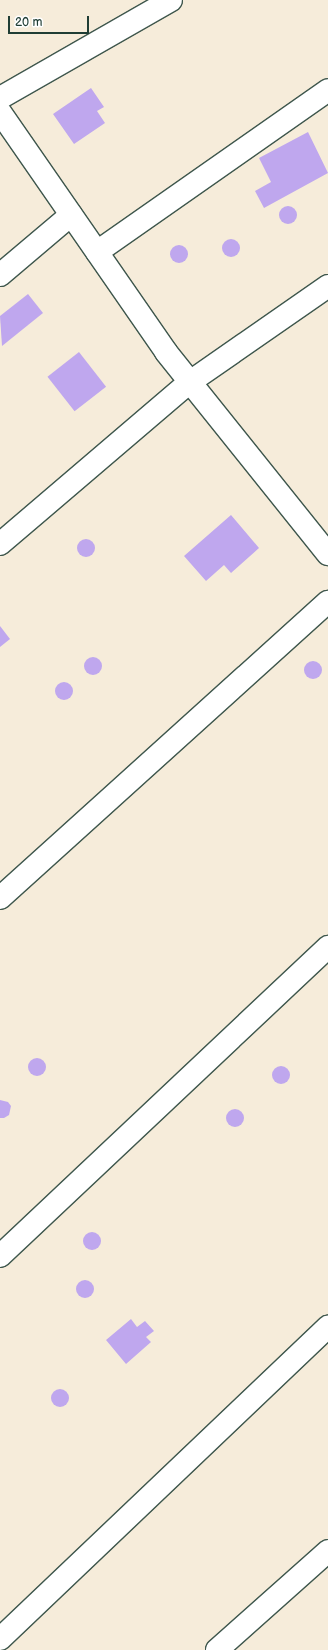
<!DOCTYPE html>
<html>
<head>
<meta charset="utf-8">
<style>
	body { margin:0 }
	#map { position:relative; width:328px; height:1650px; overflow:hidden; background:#f6ecda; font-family:"Balsamiq Sans",sans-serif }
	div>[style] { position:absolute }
	.building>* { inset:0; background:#bfa7ee; transform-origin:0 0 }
	.round { border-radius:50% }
	.roads { filter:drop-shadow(1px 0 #3f574d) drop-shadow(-1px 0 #3f574d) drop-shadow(0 1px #3f574d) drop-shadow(0 -1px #3f574d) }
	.minor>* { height:22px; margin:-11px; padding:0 11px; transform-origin:11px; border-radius:11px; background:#fff }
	span { translate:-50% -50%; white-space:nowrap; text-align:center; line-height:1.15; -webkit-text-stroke:4px #fff; paint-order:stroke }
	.scale { position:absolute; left:8px; top:16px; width:81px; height:18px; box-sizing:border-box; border:2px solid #1f3d34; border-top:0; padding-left:5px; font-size:12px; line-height:14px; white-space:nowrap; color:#1f3d34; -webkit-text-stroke:3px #fff; paint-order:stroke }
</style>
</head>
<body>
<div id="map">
	<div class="building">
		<div style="clip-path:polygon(91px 88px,104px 107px,97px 111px,105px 123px,74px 144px,53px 114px)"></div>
		<div style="clip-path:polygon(308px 132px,328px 173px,264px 208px,255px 191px,271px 182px,259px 158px)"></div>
		<div class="round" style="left:279px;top:206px;width:18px;height:18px"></div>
		<div class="round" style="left:222px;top:239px;width:18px;height:18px"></div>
		<div class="round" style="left:170px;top:245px;width:18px;height:18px"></div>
		<div style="clip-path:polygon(28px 294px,43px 313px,2px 346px,0 316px)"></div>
		<div style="left:79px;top:352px;width:44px;height:40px;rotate:52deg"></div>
		<div style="clip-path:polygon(231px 515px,259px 548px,231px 573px,224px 565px,206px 581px,184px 556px)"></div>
		<div class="round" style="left:77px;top:539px;width:18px;height:18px"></div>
		<div style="clip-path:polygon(0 626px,10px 639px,0 647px)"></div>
		<div class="round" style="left:84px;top:657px;width:18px;height:18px"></div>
		<div class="round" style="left:304px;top:661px;width:18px;height:18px"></div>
		<div class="round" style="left:55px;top:682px;width:18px;height:18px"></div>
		<div class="round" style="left:28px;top:1058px;width:18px;height:18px"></div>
		<div class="round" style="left:272px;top:1066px;width:18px;height:18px"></div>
		<div style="clip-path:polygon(0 1100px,8px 1102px,11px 1106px,9px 1115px,4px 1118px,0 1118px)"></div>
		<div class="round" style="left:226px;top:1109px;width:18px;height:18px"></div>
		<div class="round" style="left:83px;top:1232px;width:18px;height:18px"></div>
		<div class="round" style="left:76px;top:1280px;width:18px;height:18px"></div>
		<div style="clip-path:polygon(131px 1319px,137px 1327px,145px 1321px,154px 1331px,146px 1337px,151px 1342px,126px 1364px,106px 1340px)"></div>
		<div class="round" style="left:51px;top:1389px;width:18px;height:18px"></div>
	</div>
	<div class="roads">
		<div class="minor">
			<div style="left:0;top:98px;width:197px;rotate:-29.8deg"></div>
			<div style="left:0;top:112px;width:292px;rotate:55.3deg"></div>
			<div style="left:166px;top:352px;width:259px;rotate:51.3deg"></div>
			<div style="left:97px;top:252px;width:282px;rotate:-35deg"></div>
			<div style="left:0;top:275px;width:93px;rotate:-40.2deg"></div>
			<div style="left:0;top:544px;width:250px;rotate:-40.5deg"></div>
			<div style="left:190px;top:382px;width:168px;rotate:-34.8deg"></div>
			<div style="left:0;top:898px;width:442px;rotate:-42.1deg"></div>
			<div style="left:0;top:1256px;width:451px;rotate:-43.3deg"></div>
			<div style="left:0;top:1639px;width:453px;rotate:-43.6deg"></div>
			<div style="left:217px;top:1650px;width:149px;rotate:-41.7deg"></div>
		</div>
	</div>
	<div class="scale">20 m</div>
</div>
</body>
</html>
